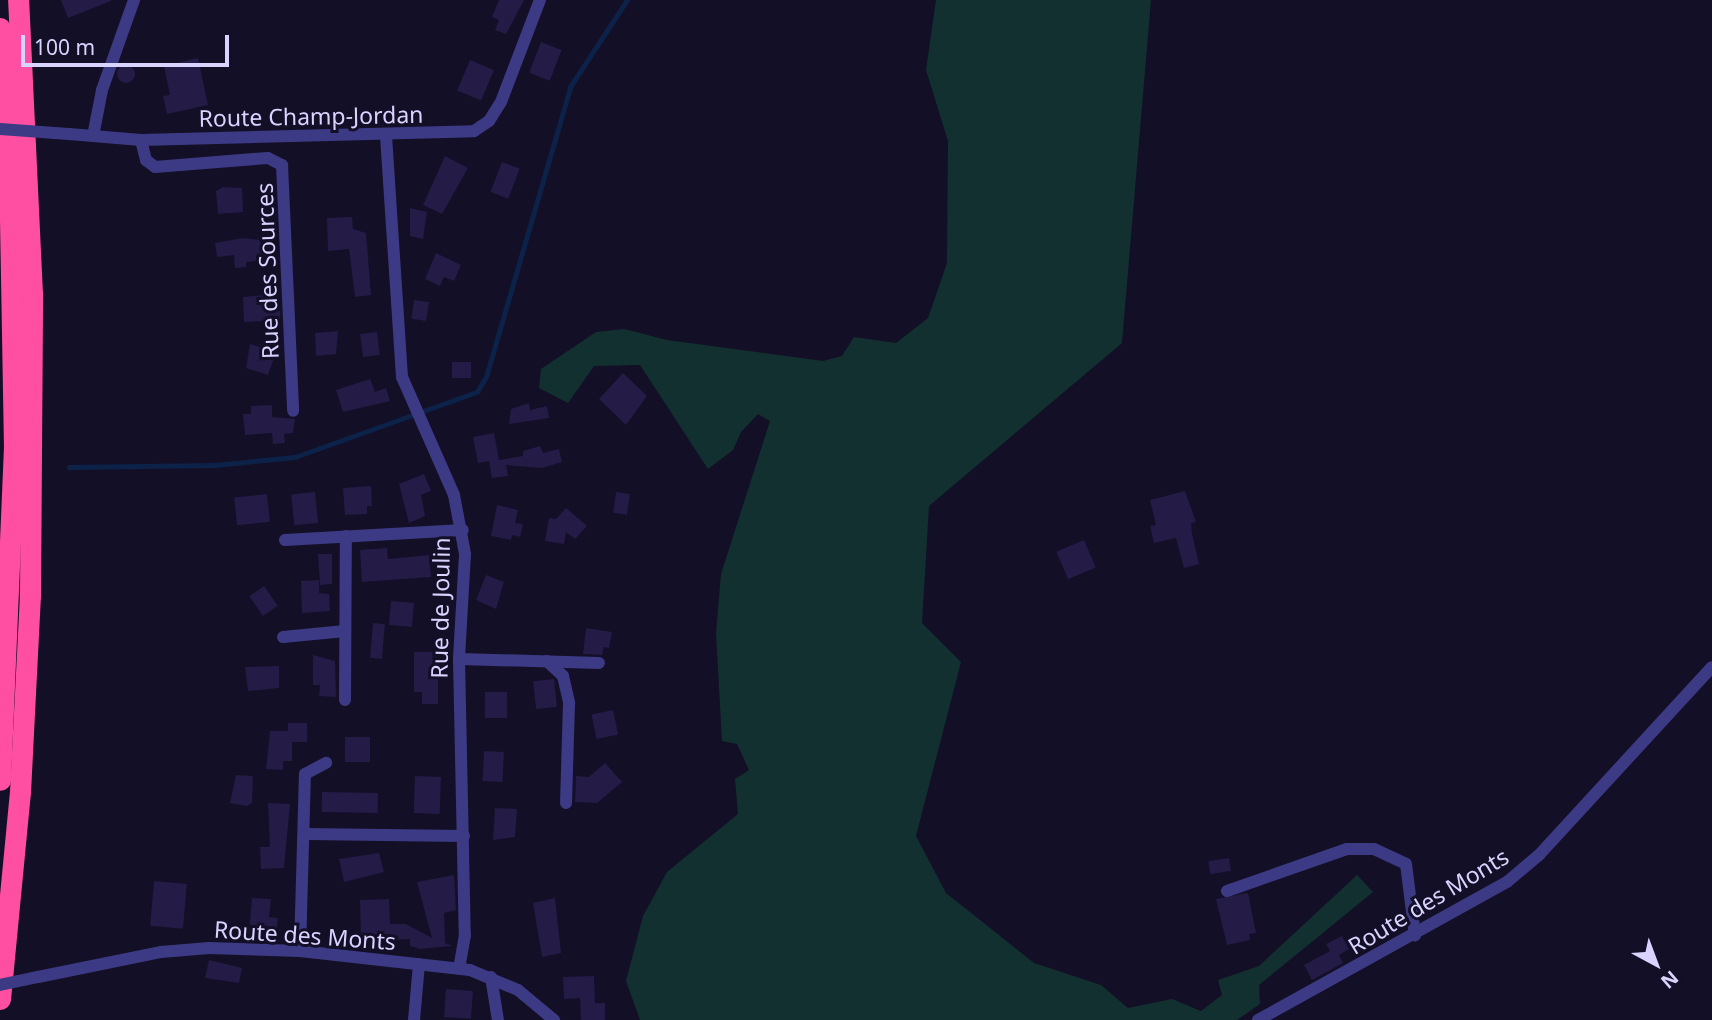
<!DOCTYPE html>
<html>
<head>
<meta charset="utf-8">
<style>
	body { margin:0 }
	#map { position:relative; width:1712px; height:1020px; overflow:hidden; background:#130f26; font-family:"Noto Sans",sans-serif }
	div>[style] { position:absolute }
	.green>* { inset:0; background:#12302f }
	.stream>* { height:4.5px; margin:-2.25px; padding:0 2.25px; transform-origin:2.25px; border-radius:2.25px; background:#0c2248 }
	.building>* { inset:0; background:#241b47; transform-origin:0 0 }
	.round { border-radius:50% }
	.minor>* { height:12px; margin:-6px; padding:0 6px; transform-origin:6px; border-radius:6px; background:#3d3a85 }
	.motorway>* { height:21px; margin:-10.5px; padding:0 10.5px; transform-origin:10.5px; border-radius:10.5px; background:#ff4fa3 }
	.minor-bridge>* { height:12px; margin:-6px; padding:0 6px; transform-origin:6px; border-radius:6px; background:#3d3a85 }
	span { translate:-50% -50%; white-space:nowrap; text-align:center; line-height:1.15; -webkit-text-stroke:6px #130f26; paint-order:stroke }
	.street-label { font-size:23px; color:#d9d4ff }
	.north { position:absolute; left:1621px; top:929px; width:70px; height:70px; -webkit-text-stroke:5px #130f26; paint-order:stroke; rotate:139deg; font-size:19px; font-weight:700; line-height:28px; text-align:center; color:#d9d4ff }
	.north::after { content:''; display:block; margin:auto; width:24px; height:32px; background:#d9d4ff; clip-path:polygon(50% 0,100% 100%,50% 72%,0 100%) }
	.scale { position:absolute; left:21px; top:35px; width:208px; height:32px; box-sizing:border-box; border:4px solid #d9d4ff; border-top:0; padding-left:9px; font-size:21px; line-height:24px; white-space:nowrap; color:#d9d4ff; -webkit-text-stroke:5px #130f26; paint-order:stroke }
</style>
</head>
<body>
<div id="map">
	<div class="green">
		<div style="clip-path:polygon(936px 0,1151px 0,1122px 343px,929px 506px,922px 623px,961px 662px,916px 836px,946px 893px,1034px 963px,1101px 985px,1128px 1008px,1172px 999px,1201px 1011px,1222px 995px,1218px 980px,1259px 966px,1357px 875px,1373px 892px,1259px 985px,1260px 1004px,1237px 1020px,640px 1020px,626px 981px,643px 916px,667px 872px,738px 814px,735px 779px,749px 770px,737px 744px,722px 741px,716px 633px,721px 574px,770px 421px,758px 414px,741px 432px,733px 450px,708px 469px,640px 365px,594px 366px,568px 403px,539px 388px,541px 369px,596px 332px,624px 329px,667px 340px,823px 361px,842px 356px,854px 337px,896px 343px,928px 318px,947px 263px,948px 141px,926px 70px)"></div>
	</div>
	<div class="stream">
		<div style="left:69px;top:467px;width:145px;rotate:-0.8deg"></div>
		<div style="left:214px;top:465px;width:81px;rotate:-5.6deg"></div>
		<div style="left:295px;top:457px;width:193px;rotate:-19.7deg"></div>
		<div style="left:477px;top:392px;width:17px;rotate:-59deg"></div>
		<div style="left:486px;top:377px;width:302px;rotate:-73.8deg"></div>
		<div style="left:570px;top:87px;width:104px;rotate:-56.8deg"></div>
	</div>
	<div class="building">
		<div style="clip-path:polygon(61px 0,111px 0,111px 1px,68px 18px)"></div>
		<div style="clip-path:polygon(499px 0,524px 0,506px 34px,495px 30px,499px 20px,492px 17px)"></div>
		<div style="left:541px;top:42px;width:22px;height:33px;rotate:21deg"></div>
		<div style="clip-path:polygon(198px 58px,208px 105px,167px 114px,163px 96px,170px 95px,164px 66px)"></div>
		<div style="left:470px;top:60px;width:26px;height:33px;rotate:23deg"></div>
		<div class="round" style="left:117px;top:65px;width:18px;height:18px"></div>
		<div style="clip-path:polygon(445px 156px,468px 168px,442px 214px,423px 205px)"></div>
		<div style="left:502px;top:162px;width:19px;height:32px;rotate:21deg"></div>
		<div style="clip-path:polygon(223px 187px,242px 188px,243px 212px,218px 214px,216px 191px)"></div>
		<div style="clip-path:polygon(410px 208px,427px 212px,423px 239px,410px 236px)"></div>
		<div style="clip-path:polygon(352px 217px,353px 229px,366px 233px,371px 295px,355px 297px,349px 249px,328px 251px,327px 218px)"></div>
		<div style="clip-path:polygon(243px 238px,269px 241px,270px 254px,256px 255px,256px 261px,246px 262px,246px 267px,235px 268px,234px 255px,217px 257px,215px 243px)"></div>
		<div style="clip-path:polygon(436px 253px,461px 265px,454px 281px,444px 277px,440px 286px,425px 279px)"></div>
		<div style="clip-path:polygon(265px 295px,266px 312px,280px 311px,280px 327px,266px 328px,265px 321px,244px 322px,243px 297px)"></div>
		<div style="left:414px;top:300px;width:15px;height:19px;rotate:8deg"></div>
		<div style="clip-path:polygon(338px 331px,336px 354px,316px 356px,315px 333px)"></div>
		<div style="left:377px;top:332px;width:23px;height:17px;rotate:83deg"></div>
		<div style="clip-path:polygon(250px 344px,276px 352px,268px 375px,246px 368px)"></div>
		<div style="left:452px;top:362px;width:19px;height:16px"></div>
		<div style="clip-path:polygon(623px 373px,647px 396px,626px 425px,599px 399px)"></div>
		<div style="clip-path:polygon(370px 379px,375px 392px,386px 388px,390px 401px,343px 412px,336px 390px)"></div>
		<div style="clip-path:polygon(529px 403px,530px 410px,547px 406px,549px 418px,509px 424px,511px 409px)"></div>
		<div style="clip-path:polygon(272px 405px,272px 417px,295px 419px,293px 433px,284px 434px,285px 443px,273px 444px,272px 433px,245px 435px,243px 414px,251px 414px,251px 406px)"></div>
		<div style="clip-path:polygon(494px 433px,499px 460px,523px 456px,523px 451px,540px 446px,543px 453px,559px 449px,562px 462px,542px 468px,506px 465px,508px 476px,492px 478px,489px 461px,478px 463px,473px 437px)"></div>
		<div style="clip-path:polygon(424px 474px,431px 491px,421px 495px,425px 516px,409px 523px,399px 484px)"></div>
		<div style="clip-path:polygon(371px 486px,372px 506px,367px 506px,367px 514px,345px 515px,343px 488px)"></div>
		<div style="clip-path:polygon(1185px 491px,1196px 522px,1191px 523px,1192px 533px,1199px 564px,1184px 568px,1176px 538px,1154px 543px,1150px 526px,1156px 525px,1150px 500px)"></div>
		<div style="left:315px;top:492px;width:31px;height:24px;rotate:84deg"></div>
		<div style="left:616px;top:492px;width:14px;height:21px;rotate:8deg"></div>
		<div style="left:267px;top:494px;width:28px;height:33px;rotate:84deg"></div>
		<div style="clip-path:polygon(497px 505px,518px 510px,515px 523px,523px 524px,520px 537px,512px 535px,511px 540px,491px 536px)"></div>
		<div style="clip-path:polygon(566px 508px,587px 526px,575px 539px,566px 532px,564px 544px,545px 541px,549px 518px,556px 519px)"></div>
		<div style="left:1084px;top:540px;width:30px;height:30px;rotate:67deg"></div>
		<div style="clip-path:polygon(387px 548px,388px 559px,429px 555px,431px 577px,362px 582px,360px 550px)"></div>
		<div style="clip-path:polygon(318px 554px,332px 554px,332px 584px,320px 585px)"></div>
		<div style="clip-path:polygon(486px 575px,504px 582px,496px 609px,476px 600px)"></div>
		<div style="clip-path:polygon(319px 580px,319px 593px,329px 594px,330px 611px,302px 613px,301px 581px)"></div>
		<div style="left:264px;top:586px;width:24px;height:18px;rotate:55deg"></div>
		<div style="left:391px;top:601px;width:23px;height:24px;rotate:5deg"></div>
		<div style="left:373px;top:623px;width:12px;height:35px;rotate:5deg"></div>
		<div style="clip-path:polygon(586px 628px,612px 632px,609px 648px,604px 647px,602px 655px,583px 654px)"></div>
		<div style="clip-path:polygon(414px 652px,438px 652px,438px 704px,422px 704px,422px 692px,414px 692px)"></div>
		<div style="clip-path:polygon(313px 655px,335px 661px,336px 697px,319px 696px,320px 685px,313px 685px)"></div>
		<div style="clip-path:polygon(279px 666px,279px 688px,248px 691px,245px 667px)"></div>
		<div style="left:554px;top:679px;width:28px;height:21px;rotate:84deg"></div>
		<div style="left:485px;top:692px;width:22px;height:26px"></div>
		<div style="left:613px;top:710px;width:25px;height:22px;rotate:78deg"></div>
		<div style="clip-path:polygon(288px 723px,307px 723px,307px 742px,292px 742px,292px 761px,283px 761px,283px 770px,266px 769px,270px 731px,288px 731px)"></div>
		<div style="left:345px;top:737px;width:25px;height:25px"></div>
		<div style="left:484px;top:751px;width:20px;height:30px;rotate:3deg"></div>
		<div style="clip-path:polygon(605px 763px,622px 782px,597px 803px,575px 802px,576px 776px,589px 777px)"></div>
		<div style="clip-path:polygon(236px 775px,253px 776px,252px 803px,247px 806px,230px 803px)"></div>
		<div style="left:415px;top:776px;width:26px;height:37px;rotate:2deg"></div>
		<div style="left:322px;top:792px;width:56px;height:20px;rotate:1deg"></div>
		<div style="clip-path:polygon(268px 803px,290px 804px,284px 868px,261px 869px,260px 847px,270px 847px)"></div>
		<div style="clip-path:polygon(495px 808px,517px 809px,515px 837px,493px 840px)"></div>
		<div style="clip-path:polygon(379px 853px,384px 872px,344px 882px,339px 859px)"></div>
		<div style="left:1229px;top:858px;width:13px;height:21px;rotate:81deg"></div>
		<div style="clip-path:polygon(454px 875px,456px 910px,444px 913px,445px 943px,452px 946px,420px 949px,410px 946px,410px 939px,361px 941px,360px 900px,389px 899px,390px 924px,406px 924px,432px 938px,417px 882px)"></div>
		<div style="left:154px;top:881px;width:33px;height:45px;rotate:5deg"></div>
		<div style="clip-path:polygon(1248px 893px,1256px 933px,1249px 934px,1250px 940px,1227px 945px,1216px 899px)"></div>
		<div style="clip-path:polygon(252px 898px,271px 899px,269px 917px,278px 918px,276px 935px,249px 933px)"></div>
		<div style="clip-path:polygon(555px 898px,561px 953px,542px 957px,533px 903px)"></div>
		<div style="clip-path:polygon(1342px 936px,1349px 949px,1339px 955px,1343px 963px,1312px 980px,1304px 965px,1330px 951px,1326px 944px)"></div>
		<div style="clip-path:polygon(209px 960px,242px 968px,239px 983px,205px 978px)"></div>
		<div style="clip-path:polygon(594px 976px,595px 1003px,605px 1003px,605px 1020px,581px 1020px,580px 998px,564px 999px,563px 977px)"></div>
		<div style="left:446px;top:989px;width:27px;height:28px;rotate:4deg"></div>
	</div>
	<div class="minor">
		<div style="left:69px;top:134px;width:72px;rotate:4.8deg"></div>
		<div style="left:141px;top:140px;width:333px;rotate:-1.5deg"></div>
		<div style="left:474px;top:131px;width:18px;rotate:-34deg"></div>
		<div style="left:489px;top:121px;width:22px;rotate:-58deg"></div>
		<div style="left:501px;top:102px;width:109px;rotate:-69.1deg"></div>
		<div style="left:93px;top:136px;width:47px;rotate:-78.9deg"></div>
		<div style="left:102px;top:90px;width:96px;rotate:-70.4deg"></div>
		<div style="left:386px;top:136px;width:242px;rotate:86.2deg"></div>
		<div style="left:402px;top:377px;width:129px;rotate:66.2deg"></div>
		<div style="left:454px;top:495px;width:60px;rotate:79.4deg"></div>
		<div style="left:465px;top:554px;width:105px;rotate:93.3deg"></div>
		<div style="left:459px;top:659px;width:276px;rotate:88.8deg"></div>
		<div style="left:465px;top:935px;width:34px;rotate:100deg"></div>
		<div style="left:141px;top:140px;width:21px;rotate:76deg"></div>
		<div style="left:146px;top:160px;width:11px;rotate:38deg"></div>
		<div style="left:155px;top:167px;width:113px;rotate:-4.6deg"></div>
		<div style="left:268px;top:158px;width:16px;rotate:27deg"></div>
		<div style="left:282px;top:165px;width:246px;rotate:87.4deg"></div>
		<div style="left:285px;top:540px;width:178px;rotate:-3.2deg"></div>
		<div style="left:283px;top:637px;width:62px;rotate:-5.5deg"></div>
		<div style="left:459px;top:659px;width:140px;rotate:1.6deg"></div>
		<div style="left:547px;top:661px;width:22px;rotate:43deg"></div>
		<div style="left:563px;top:676px;width:28px;rotate:77deg"></div>
		<div style="left:569px;top:703px;width:100px;rotate:91.7deg"></div>
		<div style="left:345px;top:700px;width:164px;rotate:-89.7deg"></div>
		<div style="left:306px;top:834px;width:158px;rotate:0.7deg"></div>
		<div style="left:1227px;top:891px;width:127px;rotate:-19.3deg"></div>
		<div style="left:1347px;top:849px;width:27px"></div>
		<div style="left:1374px;top:849px;width:35px;rotate:25deg"></div>
		<div style="left:1406px;top:864px;width:72px;rotate:82.8deg"></div>
		<div style="left:300px;top:951px;width:177px;rotate:-88.4deg"></div>
		<div style="left:305px;top:774px;width:24px;rotate:-28deg"></div>
		<div style="left:38px;top:977px;width:126px;rotate:-11.5deg"></div>
		<div style="left:161px;top:952px;width:48px;rotate:-4.8deg"></div>
		<div style="left:209px;top:948px;width:91px;rotate:1.9deg"></div>
		<div style="left:300px;top:951px;width:171px;rotate:6.4deg"></div>
		<div style="left:470px;top:970px;width:52px;rotate:22.6deg"></div>
		<div style="left:518px;top:990px;width:47px;rotate:39.8deg"></div>
		<div style="left:491px;top:977px;width:44px;rotate:80.8deg"></div>
		<div style="left:414px;top:1020px;width:56px;rotate:-84.9deg"></div>
		<div style="left:1258px;top:1020px;width:285px;rotate:-29deg"></div>
		<div style="left:1507px;top:882px;width:42px;rotate:-40.2deg"></div>
		<div style="left:1539px;top:855px;width:255px;rotate:-47.4deg"></div>
	</div>
	<div class="motorway">
		<div style="left:0;top:28px;width:191px;rotate:87deg"></div>
		<div style="left:10px;top:219px;width:227px;rotate:89deg"></div>
		<div style="left:14px;top:446px;width:334px;rotate:92.4deg"></div>
		<div style="left:0;top:999px;width:208px;rotate:-84.5deg"></div>
		<div style="left:20px;top:792px;width:196px;rotate:-87.1deg"></div>
		<div style="left:30px;top:596px;width:302px;rotate:-89.6deg"></div>
		<div style="left:32px;top:294px;width:294px;rotate:-92.7deg"></div>
	</div>
	<div class="minor-bridge">
		<div style="left:0;top:129px;width:69px;rotate:4.1deg"></div>
		<div style="left:0;top:985px;width:39px;rotate:-12deg"></div>
	</div>
	<div class="street-label">
		<span style="left:311px;top:116px;rotate:-1deg">Route Champ-Jordan</span>
		<span style="left:267px;top:271px;rotate:-92deg">Rue des Sources</span>
		<span style="left:440px;top:608px;rotate:-89deg">Rue de Joulin</span>
		<span style="left:1428px;top:901px;rotate:-31deg">Route des Monts</span>
		<span style="left:305px;top:935px;rotate:4deg">Route des Monts</span>
	</div>
	<div class="north">N</div>
	<div class="scale">100 m</div>
</div>
</body>
</html>
